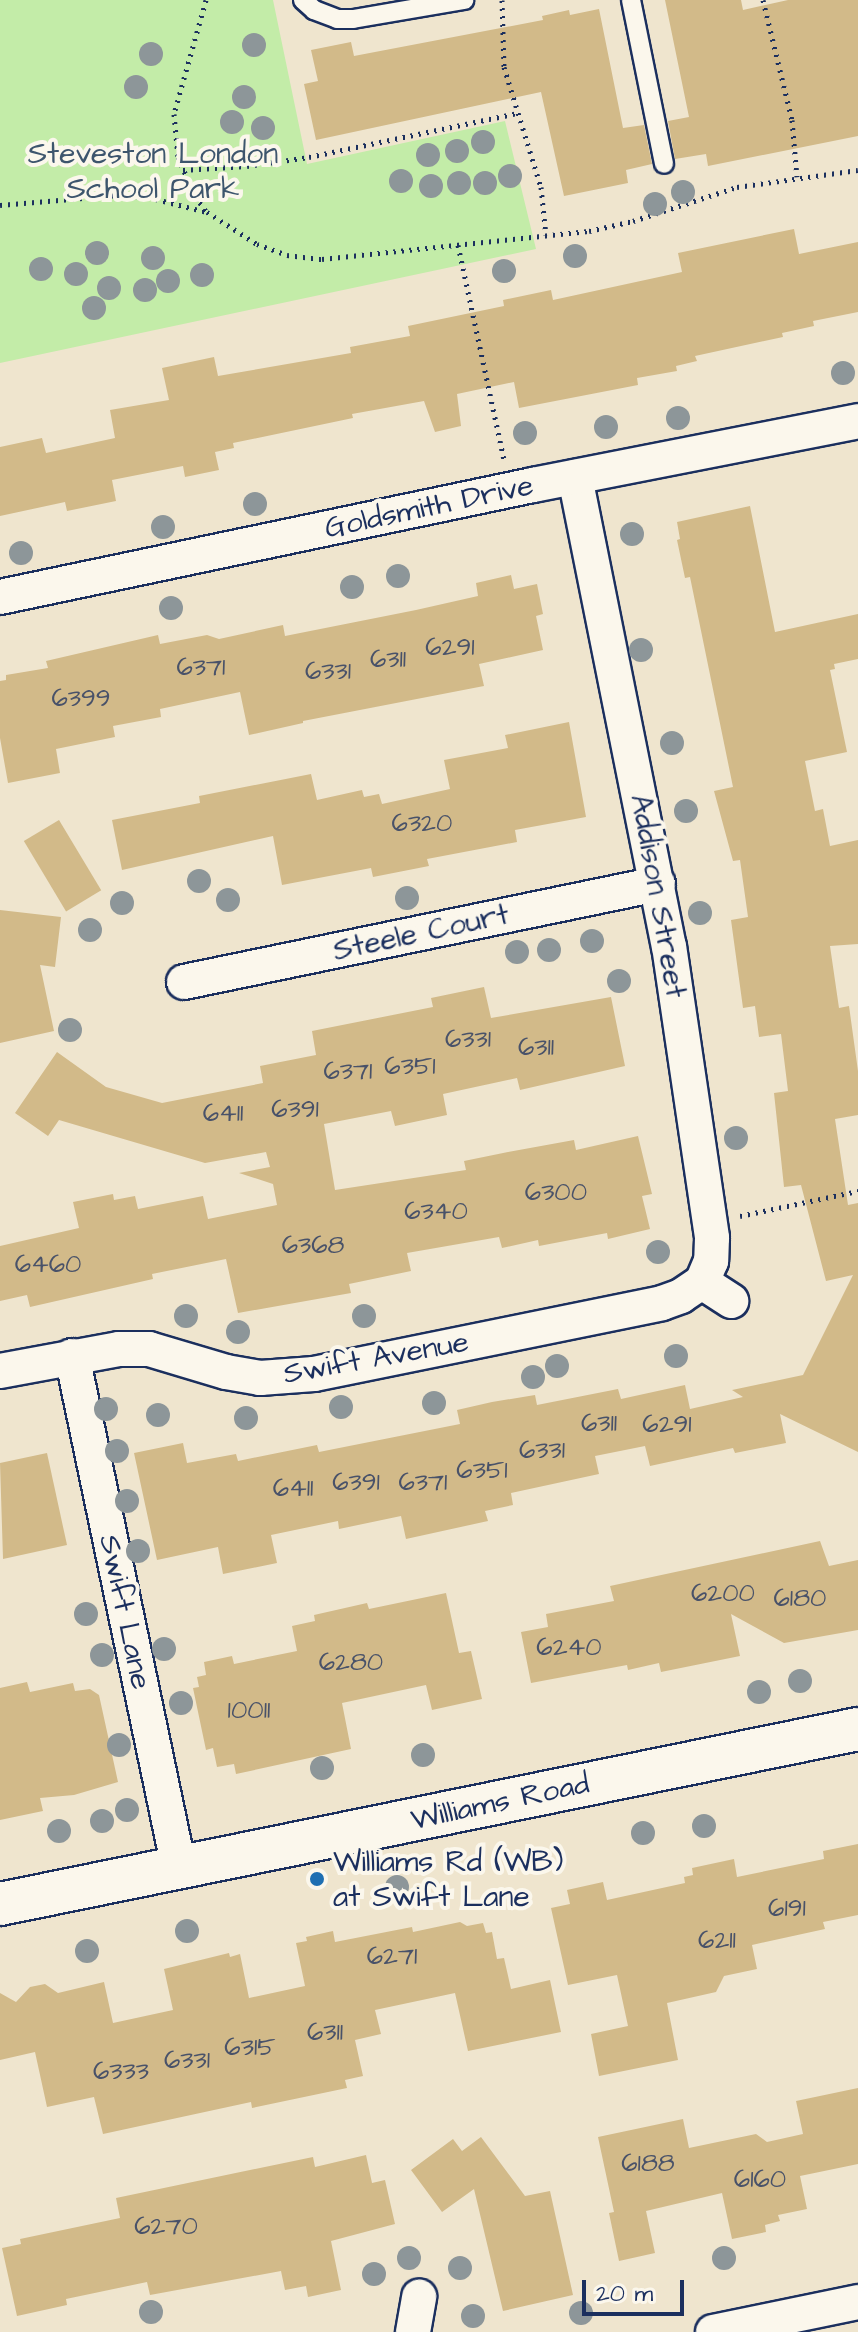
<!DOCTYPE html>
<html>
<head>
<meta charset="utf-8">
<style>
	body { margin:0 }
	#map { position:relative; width:858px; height:2332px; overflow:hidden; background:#efe5ce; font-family:"Architects Daughter",sans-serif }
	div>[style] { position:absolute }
	.green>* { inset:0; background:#c3eca8 }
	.building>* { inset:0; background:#d2ba89; transform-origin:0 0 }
	.path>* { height:5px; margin-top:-2.5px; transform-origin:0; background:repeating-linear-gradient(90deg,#1b2f5e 0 2px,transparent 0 8px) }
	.roads { filter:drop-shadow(2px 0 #1b2f5e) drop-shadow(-2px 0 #1b2f5e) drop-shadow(0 2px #1b2f5e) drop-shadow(0 -2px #1b2f5e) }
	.service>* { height:18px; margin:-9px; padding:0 9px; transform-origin:9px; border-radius:9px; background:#fbf7ec }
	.minor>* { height:34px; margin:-17px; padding:0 17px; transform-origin:17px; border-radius:17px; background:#fbf7ec }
	.tertiary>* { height:42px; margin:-21px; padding:0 21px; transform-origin:21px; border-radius:21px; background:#fbf7ec }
	.trees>* { width:24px; height:24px; margin:-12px; border-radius:50%; background:#8d9699 }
	.dots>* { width:22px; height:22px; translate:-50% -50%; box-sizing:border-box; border:4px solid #fbf7ec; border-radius:50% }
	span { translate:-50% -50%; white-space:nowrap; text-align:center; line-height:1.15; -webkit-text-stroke:8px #fbf7ec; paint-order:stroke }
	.number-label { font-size:26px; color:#495269 }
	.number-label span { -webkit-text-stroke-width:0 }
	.park-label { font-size:30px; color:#3d556d }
	.street-label { font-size:30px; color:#1b2f5e }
	.poi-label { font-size:30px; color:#1b2f5e }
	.left { translate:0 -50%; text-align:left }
	.scale { position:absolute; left:582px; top:2280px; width:102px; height:36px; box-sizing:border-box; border:4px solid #1b2f5e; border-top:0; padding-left:10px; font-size:24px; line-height:28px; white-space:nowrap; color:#1b2f5e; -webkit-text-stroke:6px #fbf7ec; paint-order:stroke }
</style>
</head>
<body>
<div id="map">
	<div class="green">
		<div style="clip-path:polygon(0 0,273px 0,307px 164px,505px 121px,536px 249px,0 363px)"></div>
	</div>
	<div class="building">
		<div style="clip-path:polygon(665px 0,741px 0,743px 10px,788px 0,858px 0,858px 136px,708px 166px,706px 154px,675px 159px,668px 121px,689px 117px)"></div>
		<div style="clip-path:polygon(599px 9px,623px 128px,644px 125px,652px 164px,626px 170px,628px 183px,564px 196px,541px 92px,316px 140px,304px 84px,318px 81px,311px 50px,351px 42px,354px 56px,543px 20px,542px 16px,569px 10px,570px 15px)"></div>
		<div style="clip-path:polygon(794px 229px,799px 254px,858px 242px,858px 312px,813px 321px,814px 326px,782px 333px,783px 337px,695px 356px,697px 361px,676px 366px,677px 371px,637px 378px,638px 385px,519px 408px,514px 382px,457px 394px,461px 426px,435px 432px,424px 401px,352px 414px,353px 418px,233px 443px,234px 448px,215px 452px,219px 470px,185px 477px,183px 466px,112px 480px,116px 501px,67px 511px,65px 502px,0 516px,0 447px,42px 438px,46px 453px,115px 438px,110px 410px,169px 400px,162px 368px,214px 357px,218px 376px,351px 353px,350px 347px,410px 336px,408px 326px,504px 306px,503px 300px,551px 290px,553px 300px,682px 272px,678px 253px)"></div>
		<div style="clip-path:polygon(750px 506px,775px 632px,858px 614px,858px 659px,834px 664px,835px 669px,830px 670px,847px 752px,805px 761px,815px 811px,823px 809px,830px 846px,858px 840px,858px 944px,830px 946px,839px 1008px,849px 1006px,858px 1071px,858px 1115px,835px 1119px,848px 1205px,858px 1203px,858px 1452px,780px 1414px,786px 1443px,735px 1453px,733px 1448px,650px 1466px,645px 1446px,595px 1456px,599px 1474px,511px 1493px,513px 1505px,485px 1511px,488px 1521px,406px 1539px,401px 1516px,339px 1529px,338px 1521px,271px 1535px,277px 1563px,223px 1574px,218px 1547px,157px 1560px,134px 1453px,183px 1443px,187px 1463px,236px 1454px,238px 1461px,317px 1445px,319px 1452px,460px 1424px,457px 1410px,492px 1402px,535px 1395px,537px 1405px,618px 1389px,621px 1399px,685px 1385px,690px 1409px,743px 1397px,732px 1390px,803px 1375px,853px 1275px,826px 1281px,801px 1185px,784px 1187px,774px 1093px,788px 1091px,781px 1034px,759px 1037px,755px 1006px,743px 1008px,731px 920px,748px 917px,740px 860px,733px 861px,714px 791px,733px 787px,690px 577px,685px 578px,677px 540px,680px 539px,677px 522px)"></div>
		<div style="clip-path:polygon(511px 575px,514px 589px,537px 584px,543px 614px,536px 616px,543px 650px,479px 664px,484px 686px,303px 721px,303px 723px,249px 735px,240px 692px,160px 709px,161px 717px,113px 726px,115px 737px,56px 749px,60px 773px,8px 783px,0 738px,0 681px,6px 680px,6px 675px,48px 668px,46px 661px,158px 635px,160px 644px,207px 635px,219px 639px,283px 625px,285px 636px,416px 610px,478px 596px,476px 583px)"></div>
		<div style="clip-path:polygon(569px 722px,586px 817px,515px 830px,517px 842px,427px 859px,429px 866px,373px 877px,371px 868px,282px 885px,273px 836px,122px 870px,112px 820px,200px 803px,199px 796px,311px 774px,317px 800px,362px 790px,364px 797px,379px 794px,382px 804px,450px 789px,444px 760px,508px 748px,505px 735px)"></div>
		<div style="left:59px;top:820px;width:82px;height:41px;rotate:59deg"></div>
		<div style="clip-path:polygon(0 910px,61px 917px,55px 967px,40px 965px,54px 1031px,0 1043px)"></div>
		<div style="clip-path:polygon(484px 987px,491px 1018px,611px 997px,625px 1066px,520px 1090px,517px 1078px,443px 1094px,447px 1115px,395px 1126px,391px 1111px,324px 1124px,335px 1190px,466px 1170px,464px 1161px,508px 1152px,574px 1140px,576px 1150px,638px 1136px,652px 1194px,642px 1196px,650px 1229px,608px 1239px,607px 1233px,539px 1246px,538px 1240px,502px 1248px,499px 1237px,407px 1253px,411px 1271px,349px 1284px,351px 1293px,238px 1313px,226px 1259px,152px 1274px,153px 1279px,30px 1307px,27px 1295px,0 1301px,0 1246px,79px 1228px,73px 1202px,113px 1194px,114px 1200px,135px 1196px,138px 1209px,203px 1196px,208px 1219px,277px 1205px,273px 1184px,239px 1173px,270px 1167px,266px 1152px,205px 1163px,59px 1120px,48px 1136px,15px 1113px,57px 1052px,106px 1087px,162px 1103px,263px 1083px,260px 1066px,316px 1055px,312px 1031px,433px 1007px,431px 998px)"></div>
		<div style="clip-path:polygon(47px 1453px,67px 1545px,3px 1559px,0 1463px)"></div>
		<div style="clip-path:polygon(820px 1541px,829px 1566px,858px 1560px,858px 1630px,784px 1643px,731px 1614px,740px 1656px,661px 1672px,659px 1663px,628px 1670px,627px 1665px,531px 1683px,521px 1632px,548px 1627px,546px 1614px,614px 1601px,610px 1586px)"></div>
		<div style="clip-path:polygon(446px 1593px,459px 1653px,471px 1651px,482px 1699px,432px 1710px,426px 1685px,342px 1703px,351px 1749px,236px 1774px,234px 1764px,217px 1767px,213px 1748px,206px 1750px,193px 1688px,199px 1687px,197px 1677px,206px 1675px,204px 1662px,232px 1656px,234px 1664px,297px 1651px,292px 1626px,315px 1621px,314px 1615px,367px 1603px,369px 1609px)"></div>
		<div style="clip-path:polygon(27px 1682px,30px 1692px,73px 1683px,75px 1691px,90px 1689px,99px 1695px,118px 1782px,74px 1795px,40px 1798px,43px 1811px,0 1820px,0 1688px)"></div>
		<div style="clip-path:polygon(858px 1844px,858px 1915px,823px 1922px,825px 1929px,752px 1945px,757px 1969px,724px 1976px,716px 1992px,667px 2003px,678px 2060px,599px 2076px,591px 2034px,628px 2026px,617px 1975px,568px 1985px,551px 1908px,570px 1904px,567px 1890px,603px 1882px,607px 1900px,685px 1883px,684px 1877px,693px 1875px,692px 1868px,734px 1859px,737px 1877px,824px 1859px,823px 1851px)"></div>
		<div style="clip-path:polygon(460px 1922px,467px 1926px,483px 1923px,486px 1933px,492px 1932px,497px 1959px,504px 1958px,511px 1989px,550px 1980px,561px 2032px,468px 2051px,455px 1993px,375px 2010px,381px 2034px,355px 2040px,363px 2076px,345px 2080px,347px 2088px,252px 2108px,251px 2102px,103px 2134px,94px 2097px,47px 2107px,35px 2052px,0 2060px,0 1993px,16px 2002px,30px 1987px,45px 1984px,58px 1993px,104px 1982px,113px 2023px,173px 2010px,164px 1969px,229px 1953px,230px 1957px,240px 1954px,249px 1998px,305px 1986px,296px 1943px,307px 1941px,306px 1937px,333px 1931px,335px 1942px,412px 1927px,413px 1932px)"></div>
		<div style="clip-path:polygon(858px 2088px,858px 2164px,800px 2176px,807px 2209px,778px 2215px,780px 2221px,765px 2225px,766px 2232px,732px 2239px,722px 2193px,646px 2211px,655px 2253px,619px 2261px,609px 2213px,614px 2212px,598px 2137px,683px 2119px,689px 2148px,756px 2134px,767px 2142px,803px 2134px,796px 2101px)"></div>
		<div style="clip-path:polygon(481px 2137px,525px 2196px,550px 2191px,573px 2295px,503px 2311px,474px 2189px,442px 2212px,411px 2170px,453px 2139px,462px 2151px)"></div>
		<div style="clip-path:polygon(366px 2155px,372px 2183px,385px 2180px,395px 2224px,331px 2241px,341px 2290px,308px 2297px,306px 2286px,285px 2290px,281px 2271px,150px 2295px,147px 2282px,66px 2299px,67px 2305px,17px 2316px,2px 2248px,21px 2244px,20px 2239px,120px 2218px,116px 2198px,313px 2157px,315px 2167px)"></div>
	</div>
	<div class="path">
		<div style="left:206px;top:0;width:118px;rotate:105.7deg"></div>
		<div style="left:174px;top:114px;width:43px;rotate:84.7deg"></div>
		<div style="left:178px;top:157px;width:43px;rotate:66.4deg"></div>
		<div style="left:195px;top:196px;width:19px;rotate:54deg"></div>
		<div style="left:502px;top:0;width:67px;rotate:88.3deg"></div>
		<div style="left:504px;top:67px;width:126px;rotate:72.9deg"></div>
		<div style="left:541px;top:187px;width:48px;rotate:84.1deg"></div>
		<div style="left:763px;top:0;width:123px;rotate:76.4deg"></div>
		<div style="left:792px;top:120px;width:57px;rotate:85deg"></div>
		<div style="left:183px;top:170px;width:64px;rotate:-3.6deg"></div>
		<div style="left:247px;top:166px;width:63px;rotate:-8.3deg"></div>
		<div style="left:309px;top:157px;width:214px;rotate:-11.9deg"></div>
		<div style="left:0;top:205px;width:119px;rotate:-4.8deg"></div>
		<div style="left:119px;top:195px;width:29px;rotate:4deg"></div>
		<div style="left:148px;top:197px;width:61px;rotate:14.3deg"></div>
		<div style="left:207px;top:212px;width:59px;rotate:32.6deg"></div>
		<div style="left:257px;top:244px;width:32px;rotate:20deg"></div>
		<div style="left:287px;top:255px;width:35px;rotate:7deg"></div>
		<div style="left:322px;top:259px;width:268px;rotate:-6deg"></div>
		<div style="left:589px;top:231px;width:45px;rotate:-12.8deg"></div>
		<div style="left:633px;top:221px;width:109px;rotate:-18.1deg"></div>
		<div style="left:737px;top:187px;width:122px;rotate:-8deg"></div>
		<div style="left:458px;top:245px;width:219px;rotate:77.9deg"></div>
		<div style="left:740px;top:1216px;width:121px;rotate:-12deg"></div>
	</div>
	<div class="roads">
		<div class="service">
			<div style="left:303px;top:0;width:15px;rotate:42deg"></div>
			<div style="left:314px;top:10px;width:25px;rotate:21deg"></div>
			<div style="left:337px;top:19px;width:16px"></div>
			<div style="left:353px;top:19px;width:113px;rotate:-9.7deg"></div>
			<div style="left:631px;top:0;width:167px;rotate:78.6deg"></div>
		</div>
		<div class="minor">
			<div style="left:575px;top:477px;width:478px;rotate:78.7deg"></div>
			<div style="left:669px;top:946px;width:295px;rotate:81.6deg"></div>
			<div style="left:712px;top:1238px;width:23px;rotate:92deg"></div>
			<div style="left:711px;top:1261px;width:23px;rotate:113deg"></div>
			<div style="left:702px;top:1282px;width:35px;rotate:33deg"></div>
			<div style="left:0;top:597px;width:545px;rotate:-11.87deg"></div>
			<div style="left:533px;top:485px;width:331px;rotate:-11.1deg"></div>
			<div style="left:184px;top:982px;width:484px;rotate:-11.7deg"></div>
			<div style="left:72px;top:1356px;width:523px;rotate:78.2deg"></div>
			<div style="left:0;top:1371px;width:121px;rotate:-10.5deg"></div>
			<div style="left:119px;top:1349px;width:30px"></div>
			<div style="left:149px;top:1349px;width:80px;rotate:16.6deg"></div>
			<div style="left:226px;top:1372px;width:35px;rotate:10deg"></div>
			<div style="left:260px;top:1378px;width:54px;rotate:-4.2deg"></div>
			<div style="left:314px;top:1374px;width:355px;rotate:-11.5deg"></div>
			<div style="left:662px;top:1303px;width:20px;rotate:-20deg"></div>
			<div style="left:681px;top:1296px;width:25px;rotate:-34deg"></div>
			<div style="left:413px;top:2332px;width:36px;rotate:-80deg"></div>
			<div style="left:713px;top:2332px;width:148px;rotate:-11.7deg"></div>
		</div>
		<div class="tertiary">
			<div style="left:0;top:1904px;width:876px;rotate:-11.53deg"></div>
		</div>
	</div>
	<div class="trees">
		<div style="left:254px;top:45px"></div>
		<div style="left:151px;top:54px"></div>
		<div style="left:136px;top:87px"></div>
		<div style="left:244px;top:97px"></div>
		<div style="left:232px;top:122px"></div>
		<div style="left:263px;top:128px"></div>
		<div style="left:483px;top:142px"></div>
		<div style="left:457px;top:151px"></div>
		<div style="left:428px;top:155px"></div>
		<div style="left:510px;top:176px"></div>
		<div style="left:401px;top:181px"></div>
		<div style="left:459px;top:183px"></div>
		<div style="left:485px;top:183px"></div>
		<div style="left:431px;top:186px"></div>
		<div style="left:683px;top:192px"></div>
		<div style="left:655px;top:204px"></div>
		<div style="left:97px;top:253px"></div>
		<div style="left:575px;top:256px"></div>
		<div style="left:153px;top:258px"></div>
		<div style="left:41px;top:269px"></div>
		<div style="left:504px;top:271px"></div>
		<div style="left:76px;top:274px"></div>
		<div style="left:202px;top:275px"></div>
		<div style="left:168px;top:281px"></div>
		<div style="left:109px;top:288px"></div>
		<div style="left:145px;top:290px"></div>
		<div style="left:94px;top:308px"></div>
		<div style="left:843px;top:373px"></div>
		<div style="left:678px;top:418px"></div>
		<div style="left:606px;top:427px"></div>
		<div style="left:525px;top:433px"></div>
		<div style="left:255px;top:504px"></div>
		<div style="left:163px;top:527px"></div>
		<div style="left:632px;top:534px"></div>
		<div style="left:21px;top:553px"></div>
		<div style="left:398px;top:576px"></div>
		<div style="left:352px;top:587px"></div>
		<div style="left:171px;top:608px"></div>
		<div style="left:641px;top:650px"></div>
		<div style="left:672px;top:743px"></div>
		<div style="left:686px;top:811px"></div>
		<div style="left:199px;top:881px"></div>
		<div style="left:407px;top:898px"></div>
		<div style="left:228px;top:900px"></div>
		<div style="left:122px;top:903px"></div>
		<div style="left:700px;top:913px"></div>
		<div style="left:90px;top:930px"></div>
		<div style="left:592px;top:941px"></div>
		<div style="left:549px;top:950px"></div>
		<div style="left:517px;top:952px"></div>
		<div style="left:619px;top:981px"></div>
		<div style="left:70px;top:1030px"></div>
		<div style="left:736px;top:1138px"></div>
		<div style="left:658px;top:1252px"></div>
		<div style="left:186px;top:1316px"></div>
		<div style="left:364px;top:1316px"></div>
		<div style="left:238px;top:1332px"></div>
		<div style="left:676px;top:1356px"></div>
		<div style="left:557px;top:1366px"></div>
		<div style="left:533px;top:1377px"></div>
		<div style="left:434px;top:1403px"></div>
		<div style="left:341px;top:1407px"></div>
		<div style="left:106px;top:1409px"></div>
		<div style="left:158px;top:1415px"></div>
		<div style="left:246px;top:1418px"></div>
		<div style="left:117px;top:1451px"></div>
		<div style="left:127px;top:1501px"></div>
		<div style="left:138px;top:1551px"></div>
		<div style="left:86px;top:1614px"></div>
		<div style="left:164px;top:1649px"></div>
		<div style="left:102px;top:1655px"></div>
		<div style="left:800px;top:1681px"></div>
		<div style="left:759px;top:1692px"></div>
		<div style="left:181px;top:1703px"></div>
		<div style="left:119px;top:1745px"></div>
		<div style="left:423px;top:1755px"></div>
		<div style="left:322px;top:1768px"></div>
		<div style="left:127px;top:1810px"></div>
		<div style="left:102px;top:1821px"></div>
		<div style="left:704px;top:1826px"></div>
		<div style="left:59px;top:1831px"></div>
		<div style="left:643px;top:1833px"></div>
		<div style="left:397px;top:1887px"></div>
		<div style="left:187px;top:1931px"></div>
		<div style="left:87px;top:1951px"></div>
		<div style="left:409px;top:2258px"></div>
		<div style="left:724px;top:2258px"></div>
		<div style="left:460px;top:2268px"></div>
		<div style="left:374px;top:2274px"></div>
		<div style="left:151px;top:2312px"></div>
		<div style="left:581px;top:2313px"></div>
		<div style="left:473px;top:2316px"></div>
	</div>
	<div class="dots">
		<div style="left:317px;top:1879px;background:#1f6fb2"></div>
	</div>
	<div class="number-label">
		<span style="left:450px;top:648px">6291</span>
		<span style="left:388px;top:660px">6311</span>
		<span style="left:201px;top:668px">6371</span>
		<span style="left:328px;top:672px">6331</span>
		<span style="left:81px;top:699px">6399</span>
		<span style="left:422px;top:824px">6320</span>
		<span style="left:468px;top:1040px">6331</span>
		<span style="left:536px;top:1048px">6311</span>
		<span style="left:410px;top:1067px">6351</span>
		<span style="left:348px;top:1072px">6371</span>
		<span style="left:295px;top:1110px">6391</span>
		<span style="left:223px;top:1114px">6411</span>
		<span style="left:556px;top:1193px">6300</span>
		<span style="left:436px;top:1212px">6340</span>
		<span style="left:313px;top:1246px">6368</span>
		<span style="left:48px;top:1265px">6460</span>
		<span style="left:599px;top:1424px">6311</span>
		<span style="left:667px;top:1425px">6291</span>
		<span style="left:542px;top:1451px">6331</span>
		<span style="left:482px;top:1471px">6351</span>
		<span style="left:356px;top:1483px">6391</span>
		<span style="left:423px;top:1483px">6371</span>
		<span style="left:293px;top:1489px">6411</span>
		<span style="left:723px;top:1594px">6200</span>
		<span style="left:800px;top:1599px">6180</span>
		<span style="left:569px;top:1648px">6240</span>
		<span style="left:351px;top:1663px">6280</span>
		<span style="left:249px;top:1711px">10011</span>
		<span style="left:787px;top:1909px">6191</span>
		<span style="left:717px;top:1941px">6211</span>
		<span style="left:392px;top:1957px">6271</span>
		<span style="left:325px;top:2033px">6311</span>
		<span style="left:250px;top:2048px">6315</span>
		<span style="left:187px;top:2061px">6331</span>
		<span style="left:121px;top:2072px">6333</span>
		<span style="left:648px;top:2164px">6188</span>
		<span style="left:760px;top:2180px">6160</span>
		<span style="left:166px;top:2227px">6270</span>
	</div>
	<div class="park-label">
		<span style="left:153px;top:171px">Steveston London<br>School Park</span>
	</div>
	<div class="street-label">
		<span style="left:429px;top:507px;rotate:-12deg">Goldsmith Drive</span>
		<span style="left:658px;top:896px;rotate:80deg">Addison Street</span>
		<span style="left:421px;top:933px;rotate:-12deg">Steele Court</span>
		<span style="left:376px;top:1358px;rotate:-10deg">Swift Avenue</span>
		<span style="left:125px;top:1612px;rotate:78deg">Swift Lane</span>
		<span style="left:500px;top:1802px;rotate:-12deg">Williams Road</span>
	</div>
	<div class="poi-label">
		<span class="left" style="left:333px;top:1879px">Williams Rd (WB)<br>at Swift Lane</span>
	</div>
	<div class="scale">20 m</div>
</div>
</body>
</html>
